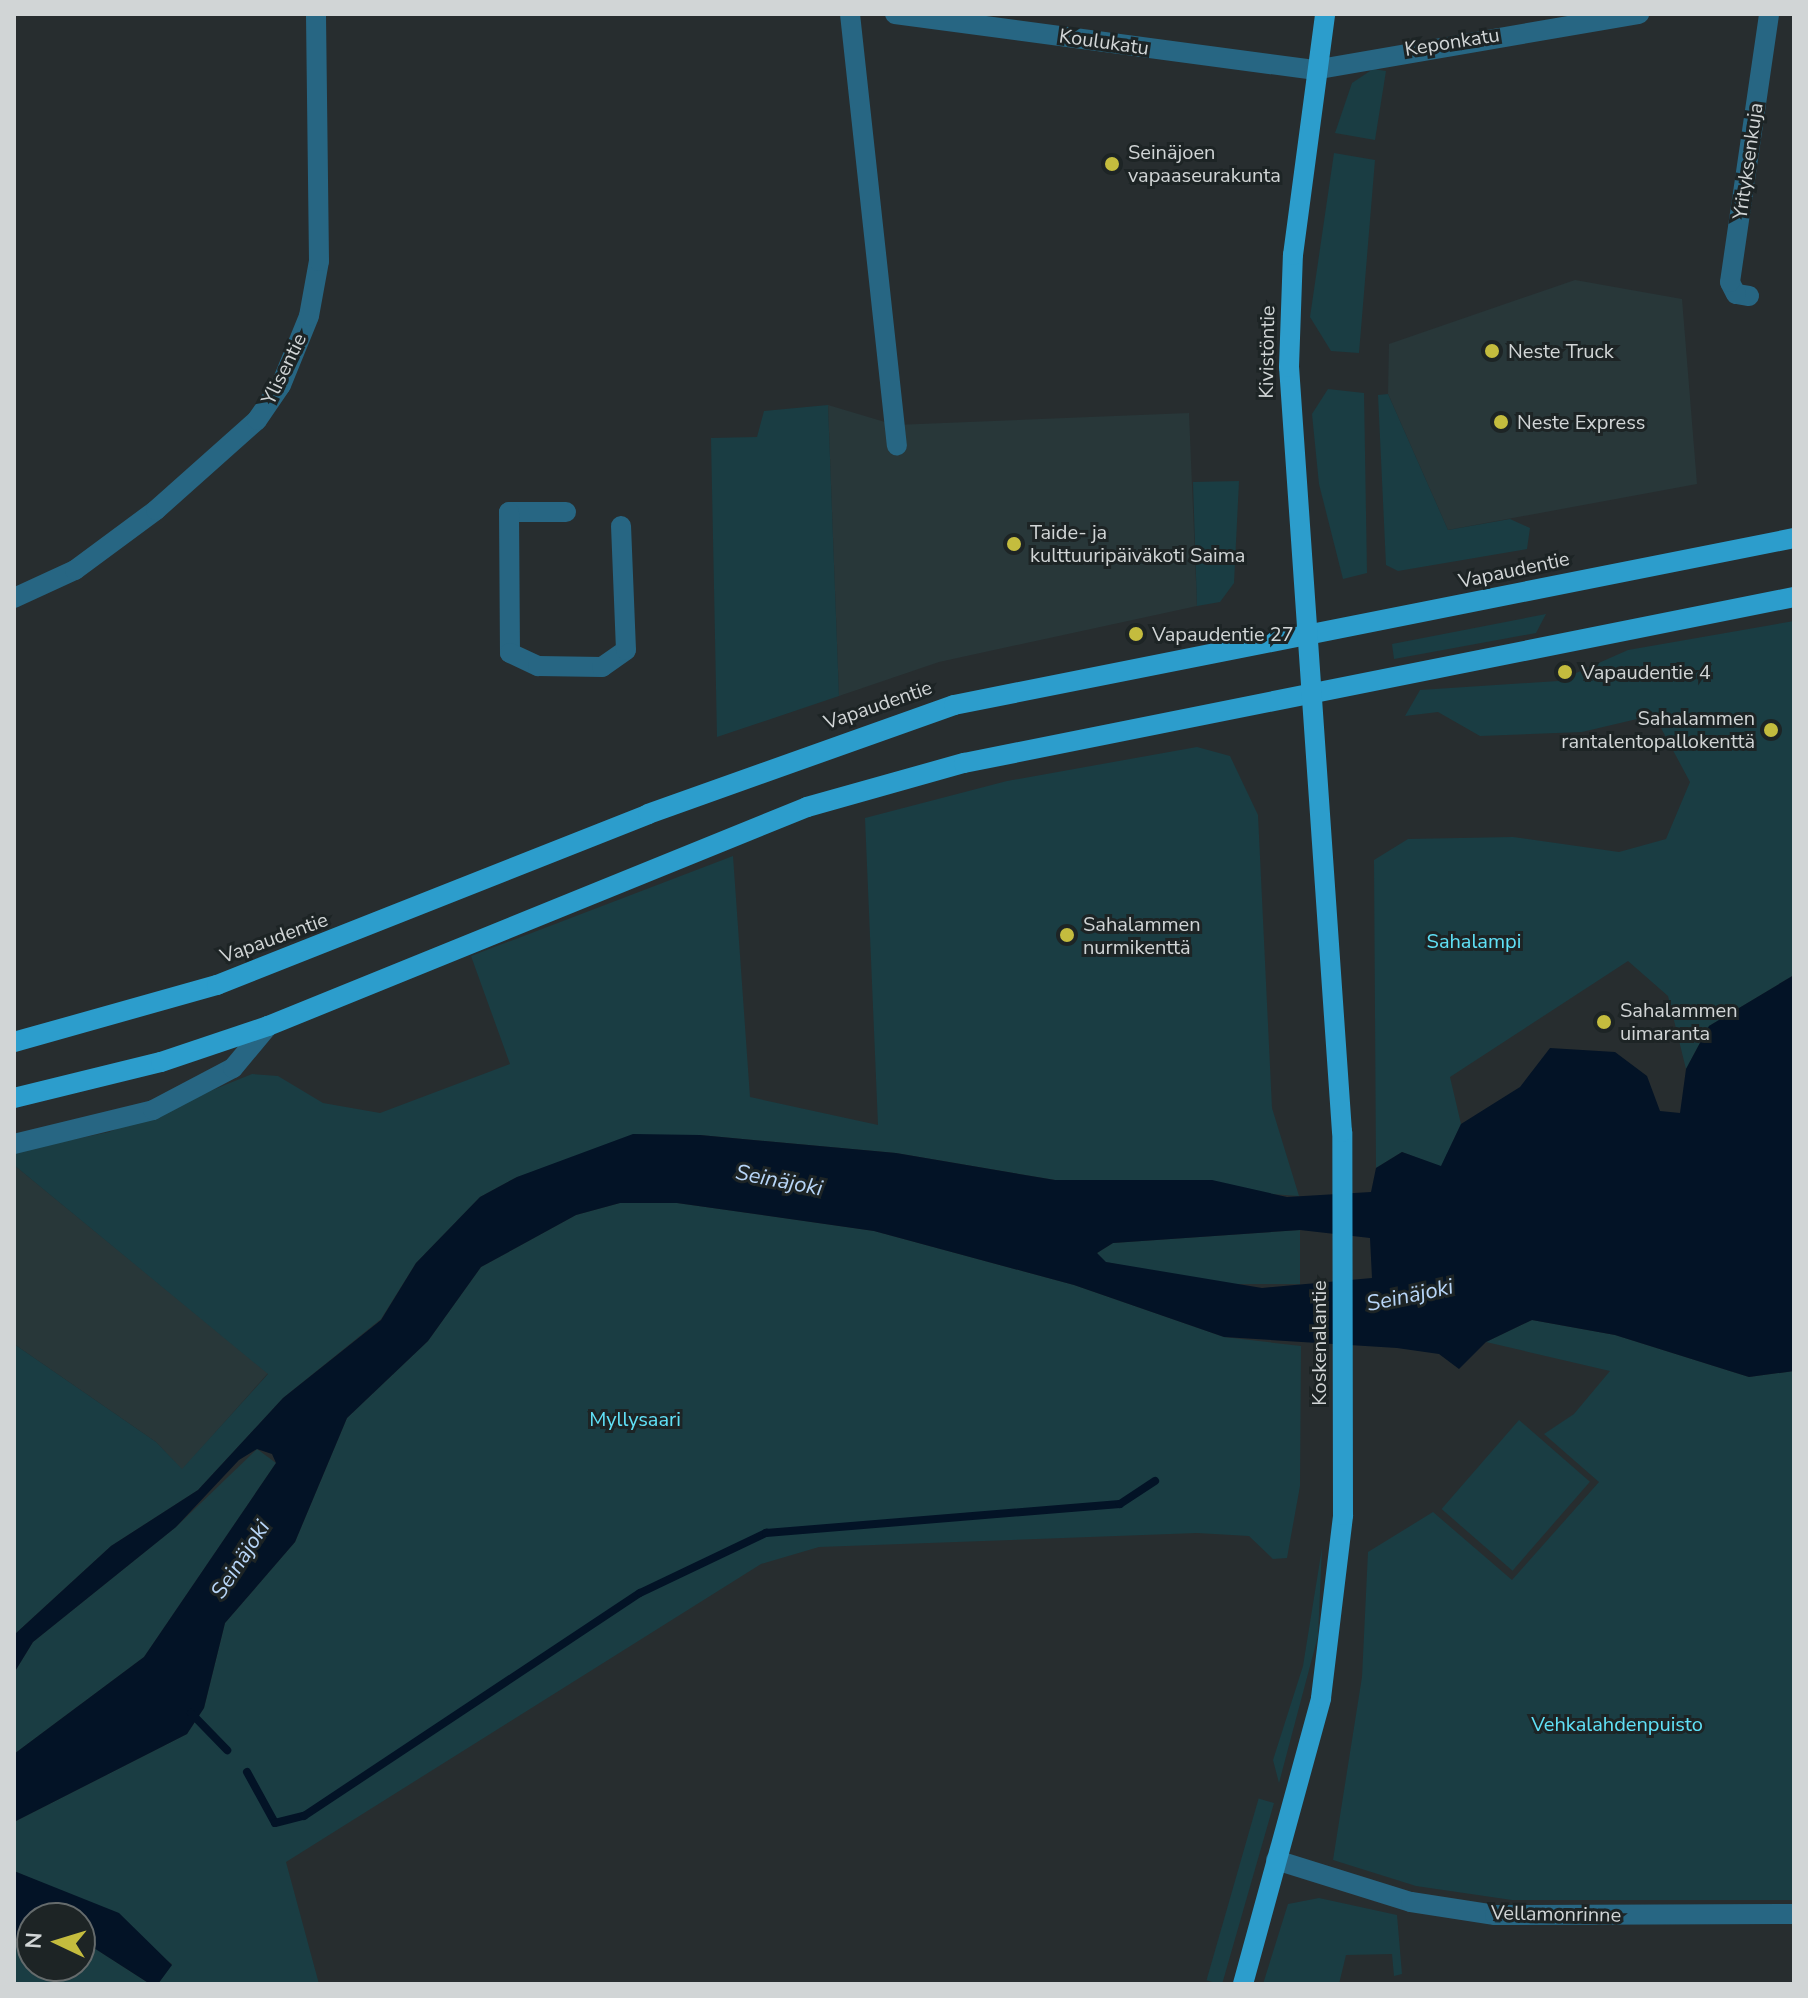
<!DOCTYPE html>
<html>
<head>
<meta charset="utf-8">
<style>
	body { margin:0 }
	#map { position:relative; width:1808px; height:1998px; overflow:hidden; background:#272d2f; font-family:"Nunito Sans",sans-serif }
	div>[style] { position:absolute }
	.built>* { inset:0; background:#283739 }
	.green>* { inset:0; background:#1a3d43; transform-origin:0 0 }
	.water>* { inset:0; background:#031326 }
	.stream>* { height:8px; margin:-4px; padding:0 4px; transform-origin:4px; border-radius:4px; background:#031326 }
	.minor>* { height:20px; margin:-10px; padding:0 10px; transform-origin:10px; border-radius:10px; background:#276683 }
	.major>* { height:20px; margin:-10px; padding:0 10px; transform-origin:10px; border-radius:10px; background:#2c9dcc }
	.dots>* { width:22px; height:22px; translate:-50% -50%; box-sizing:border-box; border:4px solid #1d2425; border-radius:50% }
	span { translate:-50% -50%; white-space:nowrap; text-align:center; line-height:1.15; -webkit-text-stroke:6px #1d2425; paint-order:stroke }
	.street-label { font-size:20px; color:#d1d5d6 }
	.poi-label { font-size:20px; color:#d1d5d6 }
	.left { translate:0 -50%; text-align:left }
	.right { translate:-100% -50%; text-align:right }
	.park-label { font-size:20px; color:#60e1f7 }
	.water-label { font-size:22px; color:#b8d6f8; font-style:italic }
	.frame { position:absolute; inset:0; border:16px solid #d1d5d6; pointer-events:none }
	.north { position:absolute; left:16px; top:1902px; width:80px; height:80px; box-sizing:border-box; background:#1d2425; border:2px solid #656b6c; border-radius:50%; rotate:274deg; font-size:22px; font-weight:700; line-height:32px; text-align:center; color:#d1d5d6 }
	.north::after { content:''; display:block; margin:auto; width:28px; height:36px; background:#c4bc3e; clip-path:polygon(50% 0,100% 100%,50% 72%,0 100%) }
</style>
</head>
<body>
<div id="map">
	<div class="built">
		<div style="clip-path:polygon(1575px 280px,1682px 299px,1697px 484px,1448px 530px,1388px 394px,1389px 344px)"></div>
		<div style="clip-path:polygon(828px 405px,895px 425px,1189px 413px,1197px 606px,939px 662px,839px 696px)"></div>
		<div style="clip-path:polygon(14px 1165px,268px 1373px,182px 1470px,156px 1442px,14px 1344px)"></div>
	</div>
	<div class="green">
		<div style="clip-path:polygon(1373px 69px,1386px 71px,1375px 140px,1335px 133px,1352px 83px)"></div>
		<div style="clip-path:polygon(1334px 153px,1375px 160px,1359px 353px,1331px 351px,1310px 317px)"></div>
		<div style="clip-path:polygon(1328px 389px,1364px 393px,1367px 573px,1343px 579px,1319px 484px,1312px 414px)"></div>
		<div style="clip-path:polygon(1388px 394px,1448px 530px,1510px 519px,1530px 528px,1527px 549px,1398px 571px,1386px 565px,1378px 395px)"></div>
		<div style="clip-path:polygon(828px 405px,839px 696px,717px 737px,711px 438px,757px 437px,764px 411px)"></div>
		<div style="clip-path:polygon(1239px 481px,1234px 583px,1220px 602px,1197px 606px,1193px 482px)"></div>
		<div style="clip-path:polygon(1546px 614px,1536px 633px,1394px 659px,1392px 644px)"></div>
		<div style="clip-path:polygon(1794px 621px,1794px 975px,1709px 1026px,1686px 1069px,1668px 996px,1628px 961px,1450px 1077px,1461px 1124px,1441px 1167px,1402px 1152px,1376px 1168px,1374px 860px,1408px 839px,1513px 837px,1619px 852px,1666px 839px,1690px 782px,1654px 715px,1582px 732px,1480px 736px,1438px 712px,1405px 716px,1420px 690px,1558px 681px,1628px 650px)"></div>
		<div style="clip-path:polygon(1197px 747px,1230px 756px,1258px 815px,1272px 1108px,1299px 1196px,1055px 1180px,896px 1153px,700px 1135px,517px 1177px,480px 1197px,416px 1263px,381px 1319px,283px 1398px,198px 1490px,111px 1546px,14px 1635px,14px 1344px,156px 1442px,182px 1469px,268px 1374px,14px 1165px,14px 1152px,109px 1132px,252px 1074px,278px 1076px,323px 1103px,380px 1113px,510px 1064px,471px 956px,733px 856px,750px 1097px,878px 1125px,865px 818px,1007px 781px)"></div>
		<div style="clip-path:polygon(620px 1203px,677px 1203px,874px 1231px,1074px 1285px,1224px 1337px,1301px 1346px,1300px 1486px,1287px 1558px,1273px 1559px,1249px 1536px,1197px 1533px,819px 1547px,761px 1564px,286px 1862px,319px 1984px,158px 1984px,172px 1964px,65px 1893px,14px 1871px,14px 1822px,187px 1734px,204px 1708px,225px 1623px,295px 1542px,347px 1418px,428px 1341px,481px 1267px,576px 1215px)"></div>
		<div style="clip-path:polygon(1300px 1230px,1300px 1284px,1221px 1284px,1105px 1262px,1097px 1253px,1113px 1243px)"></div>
		<div style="clip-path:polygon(1532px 1320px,1615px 1335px,1749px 1377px,1794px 1371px,1794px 1900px,1512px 1900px,1416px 1886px,1333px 1860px,1362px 1677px,1368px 1552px,1433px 1512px,1512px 1580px,1599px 1482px,1544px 1434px,1574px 1414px,1610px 1371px,1486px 1342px)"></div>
		<div style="left:1519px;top:1420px;width:94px;height:118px;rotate:41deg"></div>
		<div style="clip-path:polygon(257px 1449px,276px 1463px,144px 1657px,14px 1754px,14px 1673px,33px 1642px,176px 1527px)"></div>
		<div style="clip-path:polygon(1322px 1548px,1318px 1636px,1279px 1783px,1273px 1760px,1303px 1666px)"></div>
		<div style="left:1274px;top:1803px;width:189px;height:16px;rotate:106deg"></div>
		<div style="clip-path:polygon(1319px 1898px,1397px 1915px,1402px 1974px,1394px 1976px,1392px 1954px,1346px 1955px,1339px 1984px,1263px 1984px,1288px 1904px)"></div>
		<div style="clip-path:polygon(32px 1935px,32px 1966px,80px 1966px,80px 1939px,150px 1984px,14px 1984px,14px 1943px)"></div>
	</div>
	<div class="water">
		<div style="clip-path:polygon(evenodd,1794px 975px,1794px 1371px,1749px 1377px,1615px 1335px,1532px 1320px,1486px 1342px,1459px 1369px,1439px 1354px,1397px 1348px,1224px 1337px,1074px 1285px,874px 1231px,677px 1203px,620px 1203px,576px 1215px,481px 1267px,428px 1341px,347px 1418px,295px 1542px,225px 1623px,204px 1708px,187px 1734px,14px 1822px,14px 1754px,144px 1657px,276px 1463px,272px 1454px,257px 1449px,239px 1460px,176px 1527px,33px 1642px,14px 1673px,14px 1635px,111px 1546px,198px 1490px,283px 1398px,381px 1320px,416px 1263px,480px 1197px,517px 1177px,633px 1134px,700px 1135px,896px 1153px,1055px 1180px,1212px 1180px,1287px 1197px,1371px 1192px,1376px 1168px,1402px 1152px,1441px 1166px,1461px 1124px,1520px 1087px,1550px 1048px,1615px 1052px,1647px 1076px,1660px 1111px,1680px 1113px,1686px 1069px,1709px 1026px,1794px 975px,1300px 1230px,1370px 1238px,1372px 1278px,1262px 1288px,1106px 1262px,1097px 1253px,1113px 1243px,1300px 1230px)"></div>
		<div style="clip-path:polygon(14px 1871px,119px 1913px,172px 1965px,158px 1984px,150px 1984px,80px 1939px,80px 1918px,32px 1918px,32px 1935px,14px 1943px)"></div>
	</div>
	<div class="stream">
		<div style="left:191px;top:1713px;width:52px;rotate:45.8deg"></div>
		<div style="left:247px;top:1772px;width:58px;rotate:61.2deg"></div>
		<div style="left:275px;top:1823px;width:30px;rotate:-14deg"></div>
		<div style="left:304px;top:1816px;width:403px;rotate:-33.6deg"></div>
		<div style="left:640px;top:1593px;width:140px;rotate:-25.5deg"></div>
		<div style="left:766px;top:1533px;width:355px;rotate:-4.7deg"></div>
		<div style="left:1120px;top:1504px;width:42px;rotate:-33.3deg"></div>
	</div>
	<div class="minor">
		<div style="left:850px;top:14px;width:434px;rotate:83.8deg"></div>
		<div style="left:895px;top:14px;width:423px;rotate:7.6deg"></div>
		<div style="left:1314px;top:70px;width:330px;rotate:-9.8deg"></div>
		<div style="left:1749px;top:296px;width:13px;rotate:-171deg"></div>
		<div style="left:1736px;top:294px;width:13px;rotate:-117deg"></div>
		<div style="left:1730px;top:282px;width:271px;rotate:-81.7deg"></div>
		<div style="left:566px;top:512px;width:57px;rotate:180deg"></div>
		<div style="left:509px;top:512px;width:141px;rotate:89.6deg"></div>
		<div style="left:510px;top:653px;width:31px;rotate:25deg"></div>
		<div style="left:538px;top:666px;width:64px;rotate:0.9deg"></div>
		<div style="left:602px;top:667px;width:29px;rotate:-35deg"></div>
		<div style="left:626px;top:650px;width:124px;rotate:-92.3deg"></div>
		<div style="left:14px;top:598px;width:67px;rotate:-24.7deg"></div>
		<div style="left:75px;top:570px;width:101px;rotate:-36.5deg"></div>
		<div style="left:156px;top:510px;width:135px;rotate:-41.7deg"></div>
		<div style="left:257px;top:420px;width:42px;rotate:-55.6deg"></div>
		<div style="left:281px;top:385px;width:74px;rotate:-67.9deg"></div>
		<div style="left:309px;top:316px;width:56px;rotate:-79.7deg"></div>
		<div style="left:319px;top:261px;width:247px;rotate:-90.7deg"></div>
		<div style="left:14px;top:1144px;width:143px;rotate:-13.7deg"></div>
		<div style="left:153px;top:1110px;width:90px;rotate:-27.7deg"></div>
		<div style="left:233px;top:1068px;width:55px;rotate:-50.2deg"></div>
		<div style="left:1276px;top:1860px;width:141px;rotate:17.3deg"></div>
		<div style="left:1411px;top:1902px;width:85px;rotate:8.8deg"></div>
		<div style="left:1495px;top:1915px;width:299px;rotate:-0.2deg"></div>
	</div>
	<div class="major">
		<div style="left:14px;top:1042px;width:211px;rotate:-15.7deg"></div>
		<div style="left:217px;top:985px;width:464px;rotate:-21.6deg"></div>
		<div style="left:648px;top:814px;width:325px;rotate:-19.6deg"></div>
		<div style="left:954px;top:705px;width:856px;rotate:-11.24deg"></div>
		<div style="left:14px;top:1098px;width:151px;rotate:-13.8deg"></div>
		<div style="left:161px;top:1062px;width:113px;rotate:-18.6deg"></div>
		<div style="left:268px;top:1026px;width:582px;rotate:-22.11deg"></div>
		<div style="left:807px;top:807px;width:163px;rotate:-15.7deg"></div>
		<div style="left:964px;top:763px;width:846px;rotate:-11.31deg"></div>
		<div style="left:1243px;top:1984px;width:296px;rotate:-74.7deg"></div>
		<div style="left:1321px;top:1698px;width:184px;rotate:-83.1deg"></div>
		<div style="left:1343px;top:1515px;width:383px;rotate:-90.1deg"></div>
		<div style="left:1342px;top:1132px;width:767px;rotate:-93.96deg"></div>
		<div style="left:1289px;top:367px;width:112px;rotate:-88deg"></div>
		<div style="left:1293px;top:255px;width:243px;rotate:-82.4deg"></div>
	</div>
	<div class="dots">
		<div style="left:1112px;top:164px;background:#c4bc3e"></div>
		<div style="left:1492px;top:351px;background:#c4bc3e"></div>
		<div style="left:1501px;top:422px;background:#c4bc3e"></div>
		<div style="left:1014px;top:544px;background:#c4bc3e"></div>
		<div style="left:1136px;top:634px;background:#c4bc3e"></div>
		<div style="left:1565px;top:672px;background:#c4bc3e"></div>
		<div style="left:1771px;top:730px;background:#c4bc3e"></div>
		<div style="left:1067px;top:935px;background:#c4bc3e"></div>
		<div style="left:1604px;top:1022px;background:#c4bc3e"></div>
	</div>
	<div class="street-label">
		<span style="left:1104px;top:42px;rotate:8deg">Koulukatu</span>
		<span style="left:1452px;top:42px;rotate:-9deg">Keponkatu</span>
		<span style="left:1748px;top:161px;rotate:-82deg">Yrityksenkuja</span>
		<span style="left:1267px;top:352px;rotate:-89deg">Kivistöntie</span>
		<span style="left:284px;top:369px;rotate:-64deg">Ylisentie</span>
		<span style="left:1514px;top:570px;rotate:-12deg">Vapaudentie</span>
		<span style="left:878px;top:705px;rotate:-19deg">Vapaudentie</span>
		<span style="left:274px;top:938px;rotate:-20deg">Vapaudentie</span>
		<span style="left:1319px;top:1343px;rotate:-90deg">Koskenalantie</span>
		<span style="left:1556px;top:1914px;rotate:1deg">Vellamonrinne</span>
	</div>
	<div class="poi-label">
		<span class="left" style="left:1128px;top:164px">Seinäjoen<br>vapaaseurakunta</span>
		<span class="left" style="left:1508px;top:351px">Neste Truck</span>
		<span class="left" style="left:1517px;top:422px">Neste Express</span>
		<span class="left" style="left:1030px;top:544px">Taide- ja<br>kulttuuripäiväkoti Saima</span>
		<span class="left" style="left:1152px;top:634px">Vapaudentie 27</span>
		<span class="left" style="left:1581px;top:672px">Vapaudentie 4</span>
		<span class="right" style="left:1755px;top:730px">Sahalammen<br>rantalentopallokenttä</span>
		<span class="left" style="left:1083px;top:936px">Sahalammen<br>nurmikenttä</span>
		<span class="left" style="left:1620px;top:1022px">Sahalammen<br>uimaranta</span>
	</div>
	<div class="park-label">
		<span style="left:1474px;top:941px">Sahalampi</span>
		<span style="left:635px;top:1419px">Myllysaari</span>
		<span style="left:1617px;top:1724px">Vehkalahdenpuisto</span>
	</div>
	<div class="water-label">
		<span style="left:779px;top:1181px;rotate:11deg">Seinäjoki</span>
		<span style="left:1410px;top:1296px;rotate:-12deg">Seinäjoki</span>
		<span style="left:241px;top:1560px;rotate:-57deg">Seinäjoki</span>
	</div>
	<div class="frame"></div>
	<div class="north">N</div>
</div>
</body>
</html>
